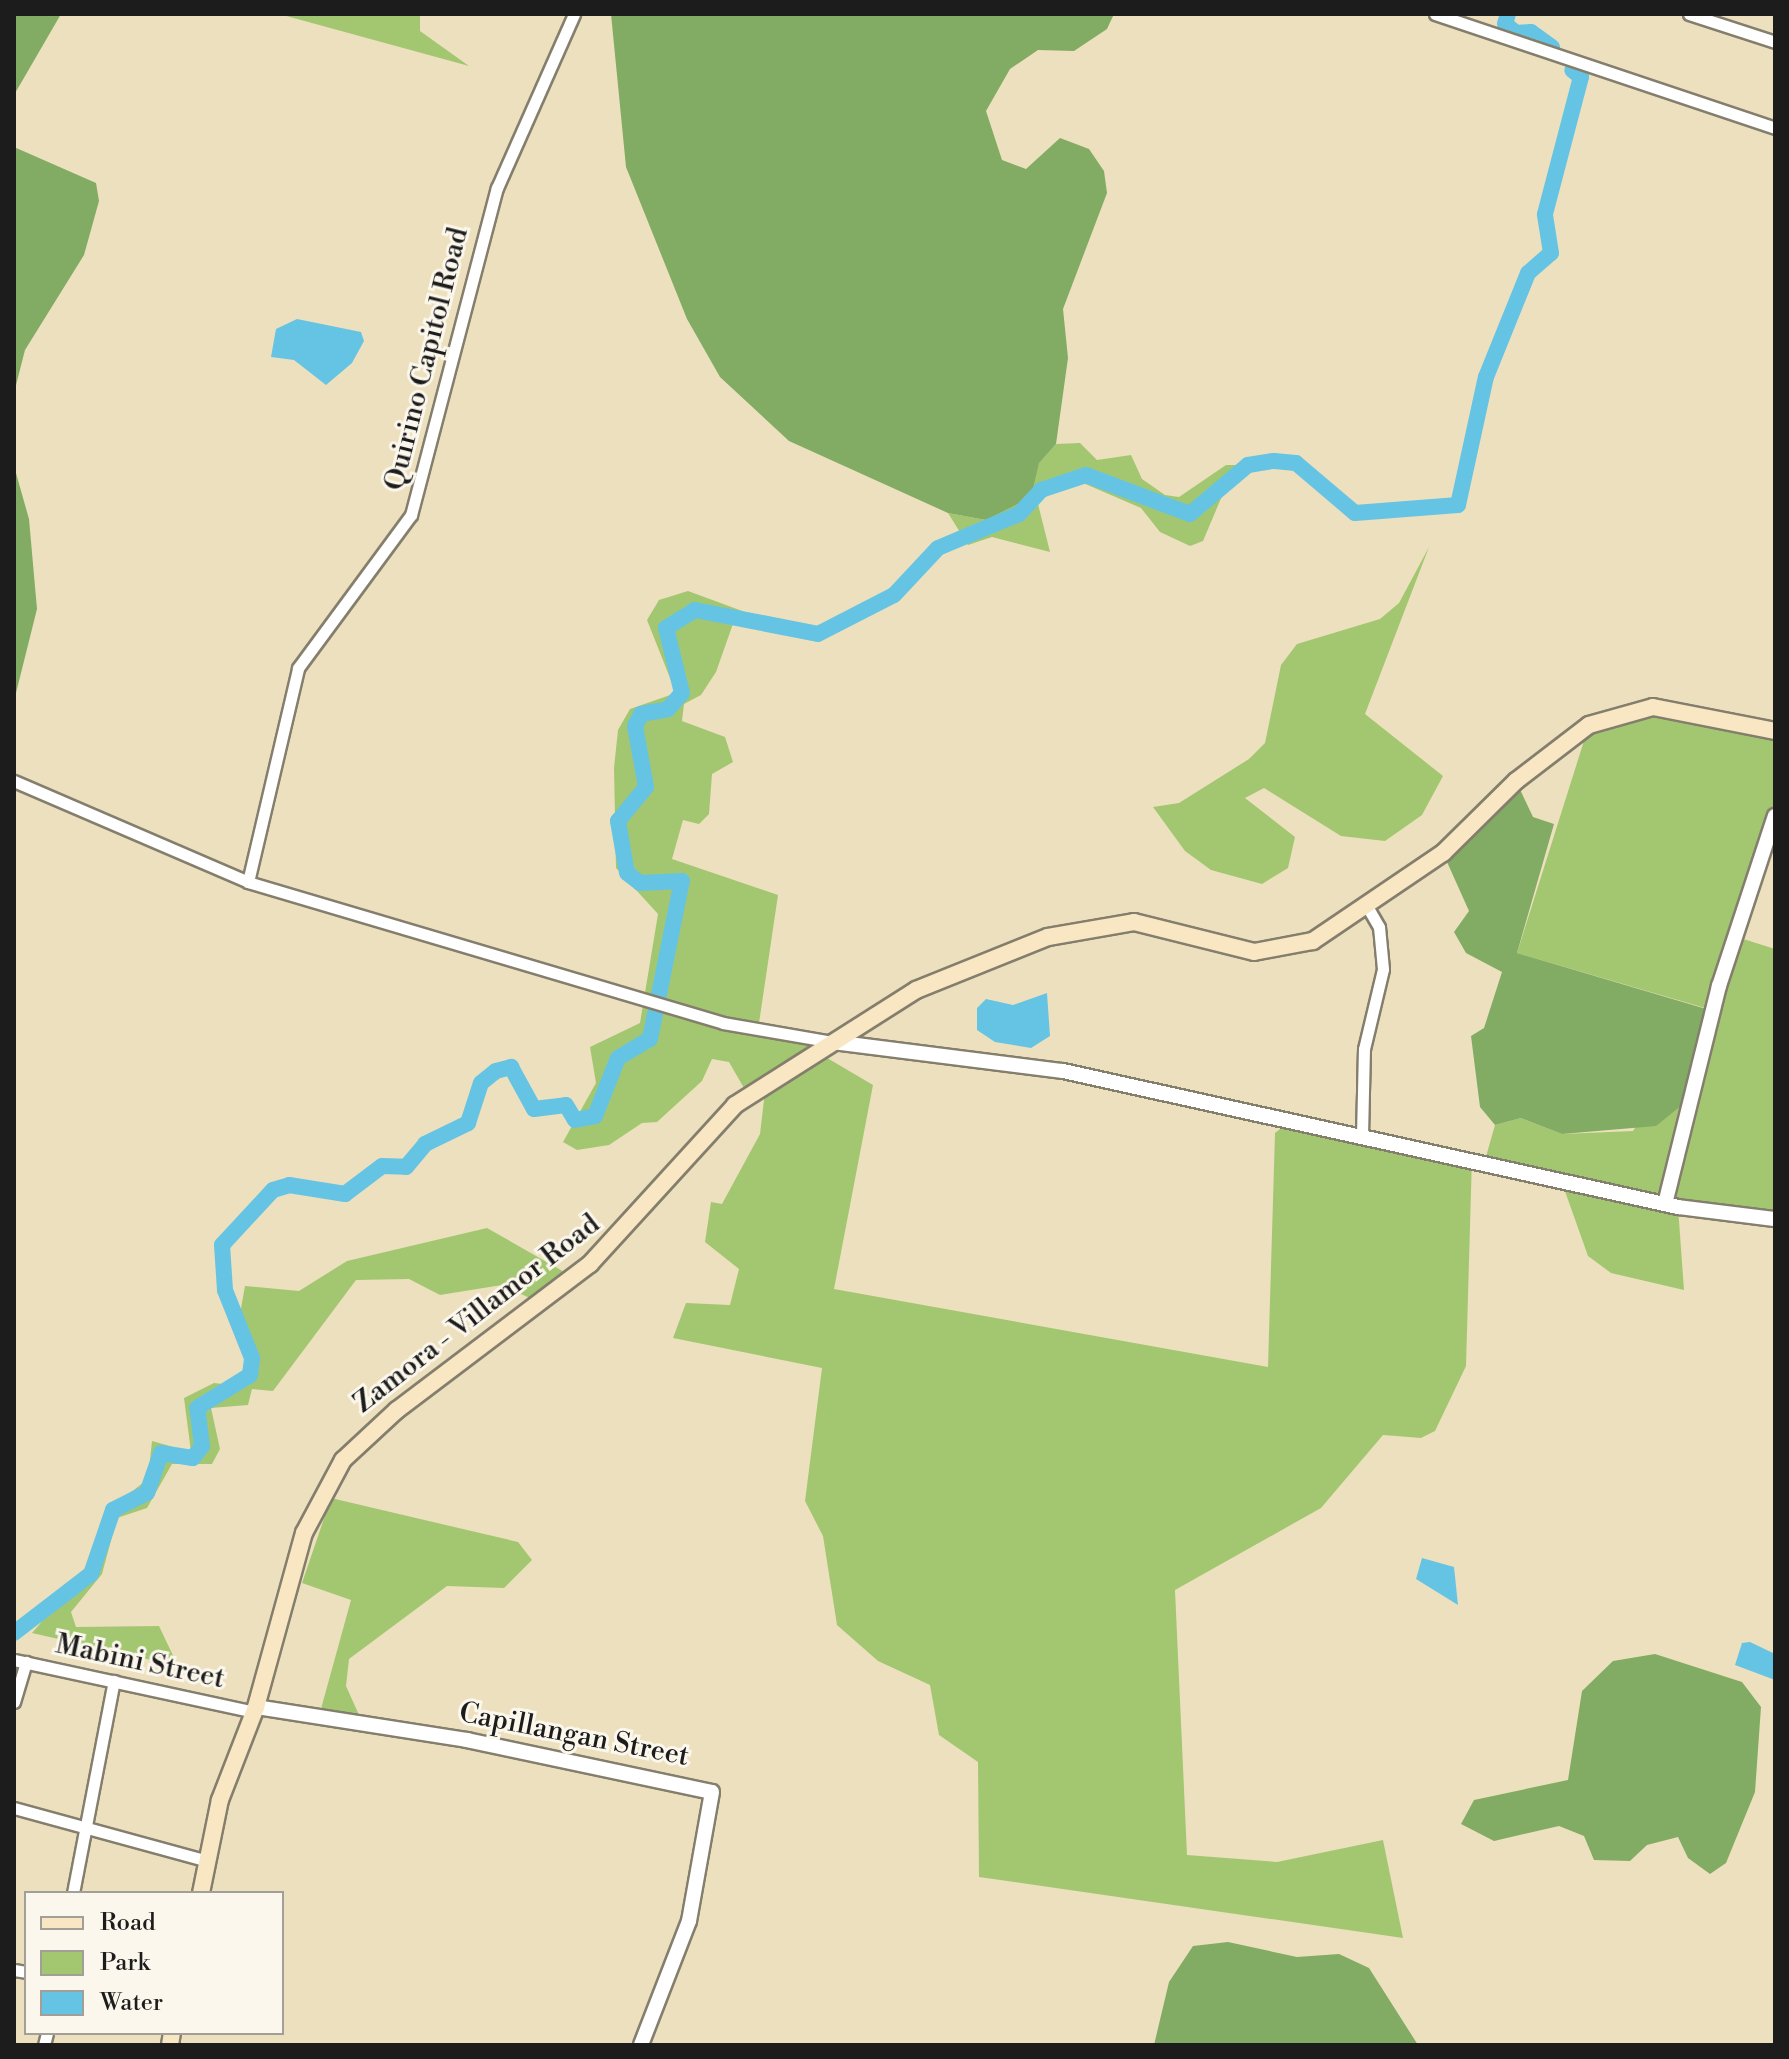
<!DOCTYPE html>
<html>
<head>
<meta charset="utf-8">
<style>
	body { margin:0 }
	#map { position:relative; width:1789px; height:2059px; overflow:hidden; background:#ede0be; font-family:"Libre Bodoni",serif }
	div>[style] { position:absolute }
	.green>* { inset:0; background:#a3c771 }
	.forest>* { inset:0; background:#82ac63 }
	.water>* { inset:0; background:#65c4e3 }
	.river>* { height:16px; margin:-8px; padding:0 8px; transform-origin:8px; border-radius:8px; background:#65c4e3 }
	.roads { filter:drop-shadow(2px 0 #847e6d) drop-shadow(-2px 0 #847e6d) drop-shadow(0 2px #847e6d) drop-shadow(0 -2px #847e6d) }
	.minor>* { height:11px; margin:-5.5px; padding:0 5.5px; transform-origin:5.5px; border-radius:5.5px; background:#fff }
	.tertiary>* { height:14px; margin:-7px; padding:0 7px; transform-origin:7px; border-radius:7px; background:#fff }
	.secondary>* { height:16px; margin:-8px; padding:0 8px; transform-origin:8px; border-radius:8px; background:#f9e7c3 }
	span { translate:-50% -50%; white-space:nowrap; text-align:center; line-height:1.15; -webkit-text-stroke:6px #fbf7ec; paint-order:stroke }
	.street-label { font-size:28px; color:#1c1c1c }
	.frame { position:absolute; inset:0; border:16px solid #1c1c1c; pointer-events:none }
	.legend { position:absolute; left:24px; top:1891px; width:260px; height:144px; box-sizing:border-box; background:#fbf7ec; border:2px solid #a29f99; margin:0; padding:10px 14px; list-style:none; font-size:24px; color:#1c1c1c }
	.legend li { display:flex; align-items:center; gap:16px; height:40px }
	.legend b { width:40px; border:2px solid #a29f99 }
</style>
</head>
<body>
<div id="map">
	<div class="green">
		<div style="clip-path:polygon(279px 14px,420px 14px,420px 31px,469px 66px)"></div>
		<div style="clip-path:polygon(1080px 443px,1097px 460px,1131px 455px,1142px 479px,1165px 495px,1179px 497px,1226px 465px,1237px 465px,1241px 481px,1222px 496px,1203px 541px,1190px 546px,1160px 532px,1141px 508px,1083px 483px,1052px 486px,1038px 504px,1050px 552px,992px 537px,968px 545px,948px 513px,986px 520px,1056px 444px)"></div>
		<div style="clip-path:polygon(1429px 547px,1365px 714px,1443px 776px,1422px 815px,1385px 841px,1341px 836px,1264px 788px,1245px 798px,1295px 837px,1288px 868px,1262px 884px,1211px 870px,1185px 851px,1153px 807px,1179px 803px,1249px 759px,1265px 743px,1281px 665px,1297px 644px,1380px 619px,1399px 603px)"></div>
		<div style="clip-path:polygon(688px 591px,786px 627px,734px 621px,716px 672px,701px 695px,684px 704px,682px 721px,725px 737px,733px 762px,712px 774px,709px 814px,699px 824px,683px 820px,672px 859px,778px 895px,758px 1030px,833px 1042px,817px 1052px,873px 1085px,834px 1289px,1268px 1367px,1275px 1133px,1285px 1125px,1472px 1157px,1466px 1366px,1435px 1431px,1421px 1438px,1383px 1435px,1321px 1508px,1175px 1590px,1187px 1855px,1277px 1862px,1383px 1840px,1403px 1938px,979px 1877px,978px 1762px,939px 1735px,930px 1685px,878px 1661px,837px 1625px,823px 1536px,805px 1501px,822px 1368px,673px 1338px,686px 1303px,730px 1305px,739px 1269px,705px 1242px,711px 1202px,722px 1204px,760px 1134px,766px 1083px,748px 1095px,729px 1062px,712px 1059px,702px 1081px,657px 1122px,642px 1123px,609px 1145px,577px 1150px,563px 1142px,596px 1083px,590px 1047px,640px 1023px,658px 914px,616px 868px,614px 768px,618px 730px,630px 709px,676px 693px,647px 620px,659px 600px)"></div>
		<div style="clip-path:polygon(1653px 707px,1775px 731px,1775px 817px,1737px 937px,1775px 949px,1775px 1219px,1678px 1207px,1684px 1290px,1611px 1273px,1588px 1256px,1561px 1180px,1485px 1160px,1495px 1125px,1521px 1118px,1562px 1134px,1633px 1131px,1712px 1010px,1517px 953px,1589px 725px)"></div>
		<div style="clip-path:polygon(487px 1228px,573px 1277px,538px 1302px,502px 1285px,440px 1295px,409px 1279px,356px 1280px,273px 1391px,252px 1389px,248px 1405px,211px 1408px,220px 1449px,212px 1464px,172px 1464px,147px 1508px,117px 1518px,102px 1574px,71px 1612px,76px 1627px,159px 1626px,178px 1666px,32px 1633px,89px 1567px,104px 1513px,148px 1479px,152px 1441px,191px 1452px,184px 1398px,214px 1383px,240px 1386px,249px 1369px,237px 1330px,245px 1286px,299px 1291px,347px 1261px)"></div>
		<div style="clip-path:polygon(331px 1498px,518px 1542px,532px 1560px,504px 1588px,447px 1586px,349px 1659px,346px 1686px,359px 1715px,373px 1724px,319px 1716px,351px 1600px,302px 1583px)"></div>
	</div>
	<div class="forest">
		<div style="clip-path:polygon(14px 14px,61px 14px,14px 95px)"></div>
		<div style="clip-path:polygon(611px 14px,1114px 14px,1107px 29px,1074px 51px,1038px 50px,1010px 69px,986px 111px,1002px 160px,1026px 169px,1060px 138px,1089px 149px,1104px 171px,1107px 193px,1063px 309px,1068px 358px,1056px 444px,1039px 463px,1031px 497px,986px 520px,948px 513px,789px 441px,720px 377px,687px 319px,626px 167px)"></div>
		<div style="clip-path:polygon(14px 147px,96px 183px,99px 201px,84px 255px,25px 350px,14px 393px)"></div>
		<div style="clip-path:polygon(14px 466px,29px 519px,37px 609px,14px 701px)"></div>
		<div style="clip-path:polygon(1516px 781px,1533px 817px,1554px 824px,1517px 953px,1713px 1011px,1682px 1105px,1656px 1126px,1562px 1134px,1521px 1118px,1495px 1125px,1480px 1107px,1471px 1036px,1484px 1028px,1502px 972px,1466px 953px,1454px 932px,1469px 911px,1443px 853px)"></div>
		<div style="clip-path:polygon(1655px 1654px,1742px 1682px,1761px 1707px,1755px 1792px,1726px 1863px,1710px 1874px,1688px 1858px,1678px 1837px,1647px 1845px,1630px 1861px,1594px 1860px,1584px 1836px,1559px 1826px,1494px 1841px,1461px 1824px,1474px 1800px,1568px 1780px,1582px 1691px,1613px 1661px)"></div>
		<div style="clip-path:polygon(1228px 1942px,1297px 1957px,1339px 1954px,1369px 1968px,1418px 2045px,1154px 2045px,1169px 1982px,1193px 1946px)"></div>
	</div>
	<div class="water">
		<div style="clip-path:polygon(297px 319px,361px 332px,364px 341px,352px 363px,326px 385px,294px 360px,271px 357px,276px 329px)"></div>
		<div style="clip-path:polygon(1047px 993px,1050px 1036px,1031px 1048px,995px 1042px,977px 1030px,977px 1008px,986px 999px,1013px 1005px)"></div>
		<div style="clip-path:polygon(1422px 1558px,1454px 1567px,1458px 1605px,1416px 1579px)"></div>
		<div style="clip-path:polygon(1750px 1642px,1775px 1654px,1775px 1680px,1735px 1665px,1742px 1643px)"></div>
	</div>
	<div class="river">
		<div style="left:1508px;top:14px;width:10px;rotate:107deg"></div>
		<div style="left:1505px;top:24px;width:14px;rotate:39deg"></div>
		<div style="left:1516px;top:33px;width:15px;rotate:-4deg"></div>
		<div style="left:1531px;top:32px;width:26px;rotate:36deg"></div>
		<div style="left:14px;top:1633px;width:97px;rotate:-37.5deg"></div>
		<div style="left:91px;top:1574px;width:68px;rotate:-71deg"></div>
		<div style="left:113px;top:1510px;width:38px;rotate:-27deg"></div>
		<div style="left:147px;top:1493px;width:42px;rotate:-70.7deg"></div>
		<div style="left:161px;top:1453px;width:32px;rotate:9deg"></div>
		<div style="left:193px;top:1458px;width:15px;rotate:-53deg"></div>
		<div style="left:202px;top:1446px;width:38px;rotate:-97deg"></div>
		<div style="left:197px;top:1408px;width:62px;rotate:-31.9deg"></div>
		<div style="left:250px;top:1375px;width:17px;rotate:-83deg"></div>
		<div style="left:252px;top:1358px;width:73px;rotate:-111.7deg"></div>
		<div style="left:225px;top:1290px;width:45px;rotate:-93.8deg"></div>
		<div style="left:222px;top:1245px;width:75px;rotate:-47.2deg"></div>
		<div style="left:273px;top:1190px;width:17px;rotate:-17deg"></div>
		<div style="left:289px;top:1185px;width:57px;rotate:9.1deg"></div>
		<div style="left:345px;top:1194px;width:46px;rotate:-37.1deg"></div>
		<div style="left:382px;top:1166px;width:24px;rotate:2deg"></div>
		<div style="left:406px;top:1167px;width:30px;rotate:-50deg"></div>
		<div style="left:425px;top:1144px;width:48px;rotate:-26deg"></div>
		<div style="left:468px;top:1123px;width:42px;rotate:-72deg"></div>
		<div style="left:481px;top:1083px;width:19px;rotate:-39deg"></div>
		<div style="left:496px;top:1071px;width:16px;rotate:-15deg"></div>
		<div style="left:511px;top:1067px;width:48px;rotate:61.3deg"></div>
		<div style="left:534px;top:1109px;width:32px;rotate:-7deg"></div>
		<div style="left:566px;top:1105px;width:17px;rotate:59deg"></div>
		<div style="left:575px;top:1120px;width:20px;rotate:-11deg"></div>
		<div style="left:595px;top:1116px;width:62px;rotate:-68.4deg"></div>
		<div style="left:618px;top:1058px;width:37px;rotate:-31deg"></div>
		<div style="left:650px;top:1039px;width:161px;rotate:-78.6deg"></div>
		<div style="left:682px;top:881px;width:42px;rotate:177.3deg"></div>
		<div style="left:640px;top:883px;width:16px;rotate:-142deg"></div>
		<div style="left:627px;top:873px;width:53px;rotate:-99.8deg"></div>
		<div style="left:618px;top:821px;width:44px;rotate:-50.5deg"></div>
		<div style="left:646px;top:787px;width:62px;rotate:-100.2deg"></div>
		<div style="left:635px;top:726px;width:13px;rotate:-63deg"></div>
		<div style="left:641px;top:714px;width:27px;rotate:-10deg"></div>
		<div style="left:668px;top:709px;width:21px;rotate:-49deg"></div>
		<div style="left:682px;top:693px;width:67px;rotate:-103.8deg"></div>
		<div style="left:666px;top:628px;width:34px;rotate:-32deg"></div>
		<div style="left:695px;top:610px;width:125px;rotate:11deg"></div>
		<div style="left:818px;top:634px;width:85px;rotate:-27.2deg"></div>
		<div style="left:894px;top:595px;width:64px;rotate:-46.9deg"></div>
		<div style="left:938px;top:548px;width:88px;rotate:-22.8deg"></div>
		<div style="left:1019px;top:514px;width:33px;rotate:-47deg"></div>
		<div style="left:1041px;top:490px;width:47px;rotate:-18.4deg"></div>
		<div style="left:1086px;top:475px;width:111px;rotate:20.6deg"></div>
		<div style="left:1190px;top:514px;width:76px;rotate:-40.2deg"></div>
		<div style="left:1248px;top:465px;width:26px;rotate:-9deg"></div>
		<div style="left:1274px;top:461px;width:22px;rotate:5deg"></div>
		<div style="left:1296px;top:463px;width:77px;rotate:40.3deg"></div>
		<div style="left:1355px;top:513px;width:103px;rotate:-4.4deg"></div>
		<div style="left:1458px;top:505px;width:131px;rotate:-77.7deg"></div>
		<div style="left:1486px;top:377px;width:112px;rotate:-68deg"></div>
		<div style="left:1528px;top:273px;width:30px;rotate:-41deg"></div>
		<div style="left:1551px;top:253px;width:39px;rotate:-99deg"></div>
		<div style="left:1545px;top:214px;width:142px;rotate:-75.3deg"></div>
		<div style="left:1581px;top:77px;width:11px;rotate:-142deg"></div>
	</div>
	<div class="roads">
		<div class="minor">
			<div style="left:1435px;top:14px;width:359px;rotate:18.5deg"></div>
			<div style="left:1689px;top:14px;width:90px;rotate:18deg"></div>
			<div style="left:14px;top:781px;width:255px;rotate:23.3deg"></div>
			<div style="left:248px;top:882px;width:495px;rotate:16.5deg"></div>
			<div style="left:723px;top:1023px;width:112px;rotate:9.8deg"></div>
			<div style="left:248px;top:882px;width:220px;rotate:-76.8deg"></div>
			<div style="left:298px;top:668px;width:190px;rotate:-53.6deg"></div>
			<div style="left:411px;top:515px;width:338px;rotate:-75.3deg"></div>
			<div style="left:497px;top:188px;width:190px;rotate:-66.1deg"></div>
			<div style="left:1362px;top:1136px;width:87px;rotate:-88.7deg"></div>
			<div style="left:1364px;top:1049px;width:82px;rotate:-76.6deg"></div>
			<div style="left:1383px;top:969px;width:42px;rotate:-95.4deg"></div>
			<div style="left:1379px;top:927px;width:22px;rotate:-120deg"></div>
			<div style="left:14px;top:1660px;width:247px;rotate:12.2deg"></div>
			<div style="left:14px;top:1702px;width:42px;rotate:-73.3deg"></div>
			<div style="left:14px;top:1808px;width:201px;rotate:15.3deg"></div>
			<div style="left:73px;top:1893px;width:216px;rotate:-79.1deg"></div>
			<div style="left:14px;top:1970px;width:12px;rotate:9deg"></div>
			<div style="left:44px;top:2045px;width:12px;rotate:-76deg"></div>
		</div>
		<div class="tertiary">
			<div style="left:833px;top:1042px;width:232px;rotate:7.2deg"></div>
			<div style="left:1063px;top:1071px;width:630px;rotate:12.47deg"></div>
			<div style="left:1678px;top:1207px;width:98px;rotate:7.1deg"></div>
			<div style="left:1665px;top:1204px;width:225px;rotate:-76.1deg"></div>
			<div style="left:1719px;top:986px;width:179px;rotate:-71.8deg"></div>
			<div style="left:256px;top:1707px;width:214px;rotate:8.9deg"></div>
			<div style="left:467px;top:1740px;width:250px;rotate:12deg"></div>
			<div style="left:712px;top:1792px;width:131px;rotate:100.1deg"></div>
			<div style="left:689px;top:1921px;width:133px;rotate:111.2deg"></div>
		</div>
		<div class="secondary">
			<div style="left:201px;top:1893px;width:95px;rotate:-78.5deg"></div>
			<div style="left:220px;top:1800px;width:100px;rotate:-68.8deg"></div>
			<div style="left:256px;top:1707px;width:180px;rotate:-74.6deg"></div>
			<div style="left:304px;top:1533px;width:83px;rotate:-61.9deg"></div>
			<div style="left:343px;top:1460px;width:74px;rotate:-42.8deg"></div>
			<div style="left:397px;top:1410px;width:242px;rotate:-37.1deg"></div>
			<div style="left:590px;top:1264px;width:215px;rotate:-47.6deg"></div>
			<div style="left:735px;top:1105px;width:214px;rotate:-32.4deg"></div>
			<div style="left:916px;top:990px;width:142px;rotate:-21.9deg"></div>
			<div style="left:1048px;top:937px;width:87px;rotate:-9.9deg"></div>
			<div style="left:1134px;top:922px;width:124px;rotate:14deg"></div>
			<div style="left:1254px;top:952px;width:60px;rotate:-10.6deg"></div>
			<div style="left:1313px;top:941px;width:157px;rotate:-34.1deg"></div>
			<div style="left:1443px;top:853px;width:103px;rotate:-44.6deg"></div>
			<div style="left:1516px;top:781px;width:92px;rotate:-37.5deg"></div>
			<div style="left:1589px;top:725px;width:66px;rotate:-15.7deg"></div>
			<div style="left:1653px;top:707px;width:124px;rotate:11.1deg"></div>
			<div style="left:170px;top:2045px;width:12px;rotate:-81deg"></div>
		</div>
	</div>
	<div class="street-label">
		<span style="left:427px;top:359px;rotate:-76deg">Quirino Capitol Road</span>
		<span style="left:477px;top:1314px;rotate:-38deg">Zamora - Villamor Road</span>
		<span style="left:140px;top:1662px;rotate:12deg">Mabini Street</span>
		<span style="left:574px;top:1735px;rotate:11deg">Capillangan Street</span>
	</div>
	<div class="frame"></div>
	<ul class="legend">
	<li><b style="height:10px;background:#f9e7c3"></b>Road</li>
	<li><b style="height:22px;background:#a3c771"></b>Park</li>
	<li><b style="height:22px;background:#65c4e3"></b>Water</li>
	</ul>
</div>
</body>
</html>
